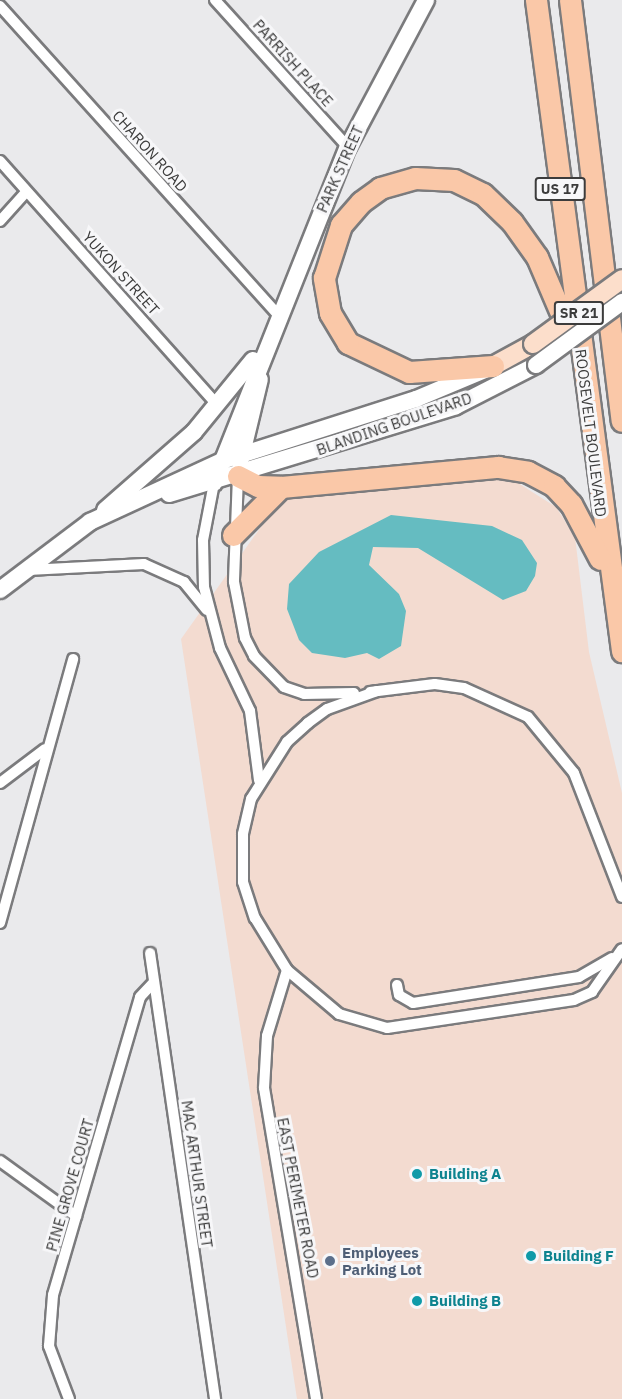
<!DOCTYPE html>
<html>
<head>
<meta charset="utf-8">
<style>
	body { margin:0 }
	#map { position:relative; width:622px; height:1399px; overflow:hidden; background:#eaeaec; font-family:"IBM Plex Sans",sans-serif }
	div>[style] { position:absolute }
	.education>* { inset:0; background:#f3dbd0 }
	.water>* { inset:0; background:#65bcc1 }
	.roads { filter:drop-shadow(2px 0 #7b7b7d) drop-shadow(-2px 0 #7b7b7d) drop-shadow(0 2px #7b7b7d) drop-shadow(0 -2px #7b7b7d) }
	.street>* { height:10px; margin:-5px; padding:0 5px; transform-origin:5px; border-radius:5px; background:#fff }
	.secondary>* { height:16px; margin:-8px; padding:0 8px; transform-origin:8px; border-radius:8px; background:#fff }
	.primary>* { height:18px; margin:-9px; padding:0 9px; transform-origin:9px; border-radius:9px; background:#fcdecb }
	.highway>* { height:21px; margin:-10.5px; padding:0 10.5px; transform-origin:10.5px; border-radius:10.5px; background:#fac8a8 }
	.bridges { filter:drop-shadow(2px 0 #7b7b7d) drop-shadow(-2px 0 #7b7b7d) drop-shadow(0 2px #7b7b7d) drop-shadow(0 -2px #7b7b7d) }
	.secondary-bridge>* { height:16px; margin:-8px; padding:0 8px; transform-origin:8px; border-radius:8px; background:#fff }
	.primary-bridge>* { height:18px; margin:-9px; padding:0 9px; transform-origin:9px; border-radius:9px; background:#fcdecb }
	.dots>* { width:16px; height:16px; translate:-50% -50%; box-sizing:border-box; border:3px solid #f7f7f9; border-radius:50% }
	span { translate:-50% -50%; white-space:nowrap; text-align:center; line-height:1.15; -webkit-text-stroke:6px #f7f7f9; paint-order:stroke }
	.shield-label span { padding:2px 4px; background:#f7f7f9; border:2px solid; border-radius:4px; -webkit-text-stroke-width:0 }
	.shield-label { font-size:14px; color:#3c3c3c; font-weight:700 }
	.street-label { font-size:15px; color:#3c3c3c }
	.culture-label { font-size:15px; color:#0d838f; font-weight:700 }
	.left { translate:0 -50%; text-align:left }
	.service-label { font-size:15px; color:#4e5e75; font-weight:700 }
</style>
</head>
<body>
<div id="map">
	<div class="education">
		<div style="clip-path:polygon(488px 478px,518px 483px,556px 507px,575px 537px,589px 652px,622px 793px,622px 1399px,297px 1399px,181px 639px,283px 496px)"></div>
	</div>
	<div class="water">
		<div style="clip-path:polygon(391px 515px,492px 526px,522px 540px,537px 563px,535px 576px,526px 591px,503px 600px,418px 548px,373px 547px,369px 565px,399px 594px,406px 611px,401px 646px,379px 659px,367px 653px,345px 658px,312px 653px,299px 640px,287px 609px,289px 584px,319px 552px)"></div>
	</div>
	<div class="roads">
		<div class="street">
			<div style="left:215px;top:0;width:198px;rotate:47.9deg"></div>
			<div style="left:0;top:6px;width:416px;rotate:48deg"></div>
			<div style="left:0;top:161px;width:328px;rotate:48.3deg"></div>
			<div style="left:0;top:221px;width:39px;rotate:-48deg"></div>
			<div style="left:238px;top:476px;width:106px;rotate:92.2deg"></div>
			<div style="left:234px;top:582px;width:57px;rotate:78.9deg"></div>
			<div style="left:245px;top:638px;width:20px;rotate:63deg"></div>
			<div style="left:254px;top:656px;width:43px;rotate:45.9deg"></div>
			<div style="left:284px;top:687px;width:21px;rotate:19deg"></div>
			<div style="left:304px;top:694px;width:50px;rotate:-1.1deg"></div>
			<div style="left:214px;top:483px;width:58px;rotate:100.9deg"></div>
			<div style="left:203px;top:540px;width:47px;rotate:88.8deg"></div>
			<div style="left:204px;top:587px;width:63px;rotate:75.3deg"></div>
			<div style="left:220px;top:648px;width:70px;rotate:64.5deg"></div>
			<div style="left:250px;top:711px;width:70px;rotate:82.6deg"></div>
			<div style="left:28px;top:570px;width:116px;rotate:-3deg"></div>
			<div style="left:144px;top:564px;width:44px;rotate:24.2deg"></div>
			<div style="left:184px;top:582px;width:36px;rotate:51deg"></div>
			<div style="left:377px;top:691px;width:53px;rotate:160.2deg"></div>
			<div style="left:327px;top:709px;width:24px;rotate:144deg"></div>
			<div style="left:308px;top:723px;width:28px;rotate:138deg"></div>
			<div style="left:287px;top:742px;width:67px;rotate:122.3deg"></div>
			<div style="left:251px;top:799px;width:36px;rotate:103deg"></div>
			<div style="left:243px;top:834px;width:48px;rotate:90deg"></div>
			<div style="left:243px;top:882px;width:38px;rotate:72deg"></div>
			<div style="left:255px;top:918px;width:61px;rotate:58.4deg"></div>
			<div style="left:287px;top:970px;width:68px;rotate:40.2deg"></div>
			<div style="left:339px;top:1014px;width:50px;rotate:16.3deg"></div>
			<div style="left:387px;top:1028px;width:189px;rotate:-8.5deg"></div>
			<div style="left:574px;top:1000px;width:20px;rotate:-24deg"></div>
			<div style="left:592px;top:992px;width:52px;rotate:-55.1deg"></div>
			<div style="left:370px;top:692px;width:65px;rotate:-7deg"></div>
			<div style="left:435px;top:684px;width:29px;rotate:8deg"></div>
			<div style="left:464px;top:688px;width:70px;rotate:24.4deg"></div>
			<div style="left:528px;top:717px;width:72px;rotate:50.6deg"></div>
			<div style="left:574px;top:773px;width:133px;rotate:68.8deg"></div>
			<div style="left:0;top:783px;width:56px;rotate:-37.1deg"></div>
			<div style="left:0;top:923px;width:274px;rotate:-74.5deg"></div>
			<div style="left:150px;top:953px;width:451px;rotate:81.7deg"></div>
			<div style="left:287px;top:970px;width:69px;rotate:106.9deg"></div>
			<div style="left:267px;top:1036px;width:52px;rotate:93.3deg"></div>
			<div style="left:264px;top:1088px;width:315px;rotate:80.5deg"></div>
			<div style="left:397px;top:985px;width:10px;rotate:79deg"></div>
			<div style="left:399px;top:995px;width:16px;rotate:30deg"></div>
			<div style="left:413px;top:1003px;width:168px;rotate:-8.9deg"></div>
			<div style="left:579px;top:977px;width:38px;rotate:-30deg"></div>
			<div style="left:0;top:1161px;width:94px;rotate:35.9deg"></div>
			<div style="left:69px;top:1399px;width:57px;rotate:-110.7deg"></div>
			<div style="left:49px;top:1346px;width:51px;rotate:-85.5deg"></div>
			<div style="left:53px;top:1295px;width:310px;rotate:-73.7deg"></div>
			<div style="left:140px;top:997px;width:19px;rotate:-47deg"></div>
		</div>
		<div class="secondary">
			<div style="left:240px;top:462px;width:85px;rotate:-76.5deg"></div>
			<div style="left:214px;top:483px;width:362px;rotate:-68.3deg"></div>
			<div style="left:348px;top:147px;width:166px;rotate:-62deg"></div>
			<div style="left:169px;top:494px;width:300px;rotate:-17deg"></div>
			<div style="left:456px;top:406px;width:90px;rotate:-27.1deg"></div>
			<div style="left:105px;top:510px;width:118px;rotate:-41.2deg"></div>
			<div style="left:194px;top:432px;width:93px;rotate:-50.7deg"></div>
			<div style="left:0;top:590px;width:113px;rotate:-37.1deg"></div>
			<div style="left:90px;top:522px;width:145px;rotate:-24.8deg"></div>
			<div style="left:222px;top:461px;width:204px;rotate:-17.7deg"></div>
			<div style="left:416px;top:399px;width:77px;rotate:-22.9deg"></div>
		</div>
		<div class="primary">
			<div style="left:493px;top:366px;width:46px;rotate:-28.8deg"></div>
		</div>
		<div class="highway">
			<div style="left:536px;top:0;width:657px;rotate:82.47deg"></div>
			<div style="left:570px;top:0;width:424px;rotate:83deg"></div>
			<div style="left:493px;top:366px;width:84px;rotate:175.9deg"></div>
			<div style="left:409px;top:372px;width:68px;rotate:-154.6deg"></div>
			<div style="left:348px;top:343px;width:35px;rotate:-121deg"></div>
			<div style="left:330px;top:313px;width:36px;rotate:-100deg"></div>
			<div style="left:324px;top:278px;width:56px;rotate:-72.2deg"></div>
			<div style="left:341px;top:225px;width:30px;rotate:-49deg"></div>
			<div style="left:361px;top:202px;width:24px;rotate:-36deg"></div>
			<div style="left:380px;top:188px;width:36px;rotate:-16deg"></div>
			<div style="left:415px;top:178px;width:39px;rotate:3deg"></div>
			<div style="left:454px;top:180px;width:32px;rotate:26deg"></div>
			<div style="left:483px;top:194px;width:40px;rotate:44deg"></div>
			<div style="left:512px;top:222px;width:43px;rotate:54.5deg"></div>
			<div style="left:537px;top:257px;width:82px;rotate:66.9deg"></div>
			<div style="left:238px;top:476px;width:22px;rotate:27deg"></div>
			<div style="left:258px;top:486px;width:23px;rotate:2deg"></div>
			<div style="left:281px;top:487px;width:218px;rotate:-5.3deg"></div>
			<div style="left:498px;top:467px;width:30px;rotate:9deg"></div>
			<div style="left:528px;top:472px;width:30px;rotate:28deg"></div>
			<div style="left:554px;top:486px;width:25px;rotate:47deg"></div>
			<div style="left:571px;top:504px;width:62px;rotate:62.2deg"></div>
			<div style="left:233px;top:535px;width:68px;rotate:-45deg"></div>
		</div>
	</div>
	<div class="bridges">
		<div class="secondary-bridge">
			<div style="left:536px;top:365px;width:107px;rotate:-36.2deg"></div>
		</div>
		<div class="primary-bridge">
			<div style="left:533px;top:344px;width:110px;rotate:-36.1deg"></div>
		</div>
	</div>
	<div class="dots">
		<div style="left:417px;top:1174px;background:#0f9aa8"></div>
		<div style="left:531px;top:1256px;background:#0f9aa8"></div>
		<div style="left:330px;top:1261px;background:#5c6f8a"></div>
		<div style="left:417px;top:1301px;background:#0f9aa8"></div>
	</div>
	<div class="shield-label">
		<span style="left:560px;top:189px">US 17</span>
		<span style="left:579px;top:313px">SR 21</span>
	</div>
	<div class="street-label">
		<span style="left:293px;top:63px;rotate:48deg">PARRISH PLACE</span>
		<span style="left:150px;top:151px;rotate:48deg">CHARON ROAD</span>
		<span style="left:340px;top:169px;rotate:-66deg">PARK STREET</span>
		<span style="left:121px;top:273px;rotate:48deg">YUKON STREET</span>
		<span style="left:394px;top:424px;rotate:-19deg">BLANDING BOULEVARD</span>
		<span style="left:591px;top:433px;rotate:83deg">ROOSEVELT BOULEVARD</span>
		<span style="left:197px;top:1174px;rotate:82deg">MAC ARTHUR STREET</span>
		<span style="left:70px;top:1185px;rotate:-74deg">PINE GROVE COURT</span>
		<span style="left:298px;top:1198px;rotate:79deg">EAST PERIMETER ROAD</span>
	</div>
	<div class="culture-label">
		<span class="left" style="left:429px;top:1174px">Building A</span>
		<span class="left" style="left:543px;top:1256px">Building F</span>
		<span class="left" style="left:429px;top:1301px">Building B</span>
	</div>
	<div class="service-label">
		<span class="left" style="left:342px;top:1261px">Employees<br>Parking Lot</span>
	</div>
</div>
</body>
</html>
